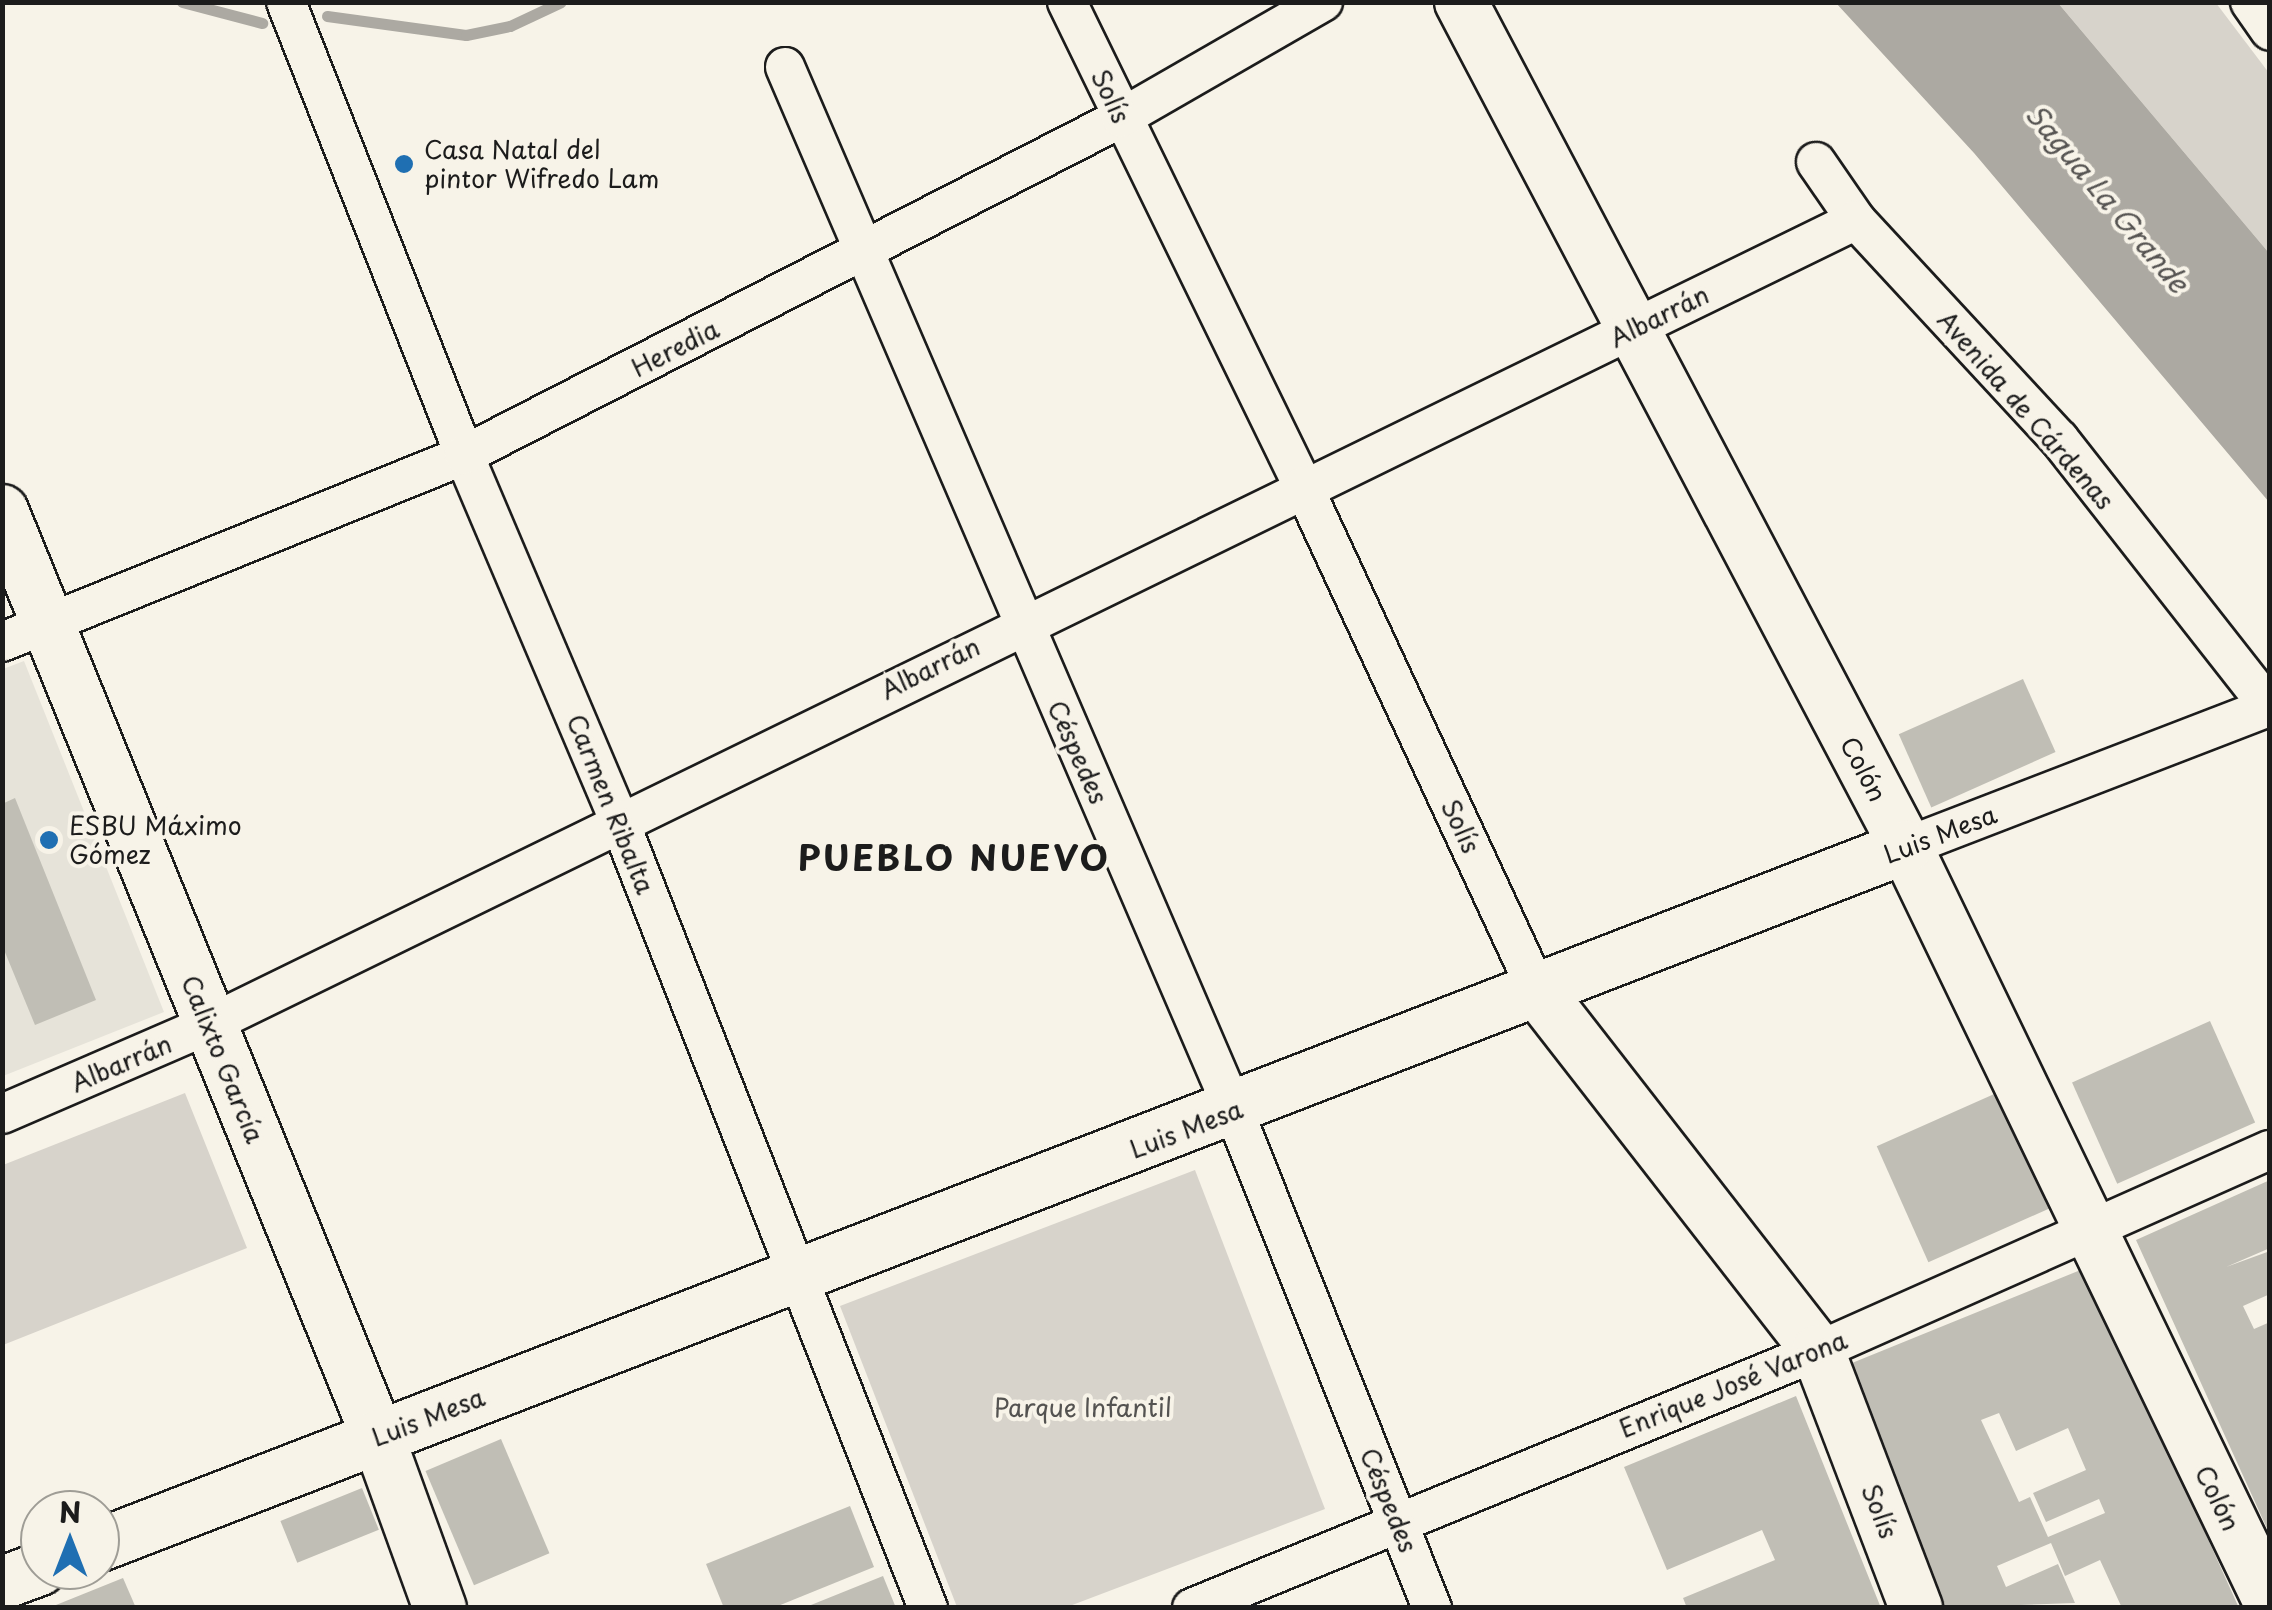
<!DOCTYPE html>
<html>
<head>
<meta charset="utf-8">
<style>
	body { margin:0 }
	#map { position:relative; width:2272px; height:1610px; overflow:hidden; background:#f7f3e8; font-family:"Playpen Sans",sans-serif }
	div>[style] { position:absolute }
	.built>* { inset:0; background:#e6e3d9 }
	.green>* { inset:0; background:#d7d3cb }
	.water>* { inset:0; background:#aca9a2 }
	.stream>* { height:11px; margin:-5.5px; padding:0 5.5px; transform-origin:5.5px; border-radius:5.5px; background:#aca9a2 }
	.building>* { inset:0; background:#c0beb5; transform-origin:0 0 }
	.roads { filter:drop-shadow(2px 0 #1c1c1c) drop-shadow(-2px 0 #1c1c1c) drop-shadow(0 2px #1c1c1c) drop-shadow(0 -2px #1c1c1c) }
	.street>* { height:38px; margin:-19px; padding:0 19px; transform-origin:19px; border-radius:19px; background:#f7f3e8 }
	.secondary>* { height:52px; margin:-26px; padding:0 26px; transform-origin:26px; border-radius:26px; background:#f7f3e8 }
	.dots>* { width:28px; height:28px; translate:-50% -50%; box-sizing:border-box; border:5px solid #f7f3e8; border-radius:50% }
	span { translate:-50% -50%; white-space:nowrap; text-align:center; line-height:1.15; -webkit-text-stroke:8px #f7f3e8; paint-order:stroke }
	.street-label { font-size:25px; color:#1c1c1c }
	.poi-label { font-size:25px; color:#1c1c1c }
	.left { translate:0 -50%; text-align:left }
	.park-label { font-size:25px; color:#545351 }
	.water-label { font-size:28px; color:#565452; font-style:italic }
	.district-label { font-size:35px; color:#1c1c1c; font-weight:700; letter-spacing:2.5px }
	.frame { position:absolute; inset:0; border:5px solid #1c1c1c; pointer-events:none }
	.north { position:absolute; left:20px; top:1490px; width:100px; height:100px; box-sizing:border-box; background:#f7f3e8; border:2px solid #9f9d96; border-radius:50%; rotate:0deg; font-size:28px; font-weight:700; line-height:40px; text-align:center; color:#1c1c1c }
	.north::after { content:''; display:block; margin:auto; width:35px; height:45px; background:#1f6fb2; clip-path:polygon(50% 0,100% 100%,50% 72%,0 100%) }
</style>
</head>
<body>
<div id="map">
	<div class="built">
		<div style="clip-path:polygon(24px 661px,164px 1012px,3px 1076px,3px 669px)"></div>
	</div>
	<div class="green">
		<div style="clip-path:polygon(2058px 3px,2216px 3px,2269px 73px,2269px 253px)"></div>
		<div style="clip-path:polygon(185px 1093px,247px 1248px,3px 1345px,3px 1165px)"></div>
		<div style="clip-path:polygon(1195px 1170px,1325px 1509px,1067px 1607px,957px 1607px,840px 1306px)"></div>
	</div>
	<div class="water">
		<div style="clip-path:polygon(1836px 3px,2058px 3px,2269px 253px,2269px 502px,1974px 153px)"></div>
	</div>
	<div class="stream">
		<div style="left:182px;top:2px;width:83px;rotate:14.7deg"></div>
		<div style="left:327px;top:16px;width:140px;rotate:7.8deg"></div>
		<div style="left:466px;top:35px;width:45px;rotate:-11.6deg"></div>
		<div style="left:510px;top:26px;width:56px;rotate:-25.2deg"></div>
	</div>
	<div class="building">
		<div style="left:2023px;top:679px;width:80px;height:136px;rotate:66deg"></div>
		<div style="clip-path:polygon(15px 798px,96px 1000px,35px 1025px,2px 945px,2px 804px)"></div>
		<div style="left:2210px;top:1021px;width:111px;height:151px;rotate:66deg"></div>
		<div style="left:2001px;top:1091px;width:127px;height:136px;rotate:66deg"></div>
		<div style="clip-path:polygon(2270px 1180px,2270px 1248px,2226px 1267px,2270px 1251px,2270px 1294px,2243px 1306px,2254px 1329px,2270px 1322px,2270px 1535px,2136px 1240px)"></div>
		<div style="clip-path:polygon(evenodd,2083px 1269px,2126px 1357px,2239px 1608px,2122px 1608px,2100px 1560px,2065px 1576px,2051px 1543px,1997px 1566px,2006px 1587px,2058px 1564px,2075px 1603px,1938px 1608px,1852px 1363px,2083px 1269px,1999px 1413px,2016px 1451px,2068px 1428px,2086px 1470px,2033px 1493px,2046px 1522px,2099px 1499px,2105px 1513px,2048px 1537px,2030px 1497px,2019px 1502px,1981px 1420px,1999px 1413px)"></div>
		<div style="clip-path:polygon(1796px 1396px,1881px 1608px,1687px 1608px,1683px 1598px,1775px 1560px,1762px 1530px,1667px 1570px,1624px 1467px)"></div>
		<div style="left:501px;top:1439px;width:124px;height:82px;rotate:67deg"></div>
		<div style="left:362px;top:1488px;width:45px;height:88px;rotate:68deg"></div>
		<div style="clip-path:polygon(850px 1506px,874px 1567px,773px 1608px,724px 1608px,706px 1564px)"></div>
		<div style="clip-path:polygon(883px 1576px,896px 1608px,806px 1608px,806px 1607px)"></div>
		<div style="clip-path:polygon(123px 1578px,136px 1608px,51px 1608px,51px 1607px)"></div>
	</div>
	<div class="roads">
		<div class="street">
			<div style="left:286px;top:2px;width:487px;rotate:68.5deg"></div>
			<div style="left:464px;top:455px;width:397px;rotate:67deg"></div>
			<div style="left:619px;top:820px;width:846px;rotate:68.59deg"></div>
			<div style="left:1067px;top:2px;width:538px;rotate:64.01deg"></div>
			<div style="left:1303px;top:486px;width:556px;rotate:65.1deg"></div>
			<div style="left:2250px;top:2px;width:35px;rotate:55deg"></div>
			<div style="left:785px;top:67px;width:1136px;rotate:66.73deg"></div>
			<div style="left:1234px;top:1111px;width:535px;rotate:68.28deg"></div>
			<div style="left:1816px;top:162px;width:70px;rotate:55.4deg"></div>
			<div style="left:1856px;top:220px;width:299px;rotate:47.2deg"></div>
			<div style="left:2059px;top:439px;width:342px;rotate:51.9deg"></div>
			<div style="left:2px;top:642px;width:498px;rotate:-22deg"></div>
			<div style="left:464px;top:455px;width:738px;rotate:-27.15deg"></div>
			<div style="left:1121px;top:118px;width:233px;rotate:-29.9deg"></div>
			<div style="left:1906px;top:847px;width:389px;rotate:-21.1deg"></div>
			<div style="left:2px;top:1114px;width:224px;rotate:-23.4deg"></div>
			<div style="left:208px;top:1025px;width:1834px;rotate:-26.03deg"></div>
			<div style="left:1192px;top:1608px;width:677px;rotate:-22.32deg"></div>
			<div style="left:1818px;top:1351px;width:495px;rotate:-24deg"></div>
		</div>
		<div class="secondary">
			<div style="left:1461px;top:2px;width:955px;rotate:62.23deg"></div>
			<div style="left:1906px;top:847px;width:838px;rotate:64.26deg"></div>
			<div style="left:2px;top:511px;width:999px;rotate:67.9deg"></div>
			<div style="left:378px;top:1437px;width:182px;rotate:70.1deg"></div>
			<div style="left:1537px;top:990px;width:457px;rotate:52.1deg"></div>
			<div style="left:1818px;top:1351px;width:275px;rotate:69.1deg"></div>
			<div style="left:100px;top:1545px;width:1936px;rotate:-21.13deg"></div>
			<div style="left:2px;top:1583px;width:40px;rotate:-20.2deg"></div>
		</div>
	</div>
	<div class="dots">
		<div style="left:404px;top:164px;background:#1f6fb2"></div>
		<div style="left:49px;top:840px;background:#1f6fb2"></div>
	</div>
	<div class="street-label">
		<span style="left:1111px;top:96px;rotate:65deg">Solís</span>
		<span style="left:1659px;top:316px;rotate:-26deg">Albarrán</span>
		<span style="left:675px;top:348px;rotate:-27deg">Heredia</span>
		<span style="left:2026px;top:410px;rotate:49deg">Avenida de Cárdenas</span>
		<span style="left:930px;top:668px;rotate:-26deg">Albarrán</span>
		<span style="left:1078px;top:752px;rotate:66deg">Céspedes</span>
		<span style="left:1864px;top:769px;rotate:62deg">Colón</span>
		<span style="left:611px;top:804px;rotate:68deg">Carmen Ribalta</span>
		<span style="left:1461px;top:826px;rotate:65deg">Solís</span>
		<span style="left:1940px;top:834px;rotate:-21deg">Luis Mesa</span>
		<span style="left:223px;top:1059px;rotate:68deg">Calixto García</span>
		<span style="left:121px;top:1063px;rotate:-23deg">Albarrán</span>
		<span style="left:1186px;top:1129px;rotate:-21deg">Luis Mesa</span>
		<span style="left:1733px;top:1384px;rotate:-22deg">Enrique José Varona</span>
		<span style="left:428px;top:1417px;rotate:-21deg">Luis Mesa</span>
		<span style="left:2218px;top:1498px;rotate:64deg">Colón</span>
		<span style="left:1389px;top:1500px;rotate:68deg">Céspedes</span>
		<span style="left:1880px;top:1511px;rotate:69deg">Solís</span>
	</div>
	<div class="poi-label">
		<span class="left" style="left:424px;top:164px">Casa Natal del<br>pintor Wifredo Lam</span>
		<span class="left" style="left:69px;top:840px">ESBU Máximo<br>Gómez</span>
	</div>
	<div class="park-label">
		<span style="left:1083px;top:1407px">Parque Infantil</span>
	</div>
	<div class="water-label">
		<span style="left:2108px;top:198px;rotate:50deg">Sagua La Grande</span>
	</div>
	<div class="district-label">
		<span style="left:954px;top:857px">PUEBLO NUEVO</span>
	</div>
	<div class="frame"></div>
	<div class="north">N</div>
</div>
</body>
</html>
